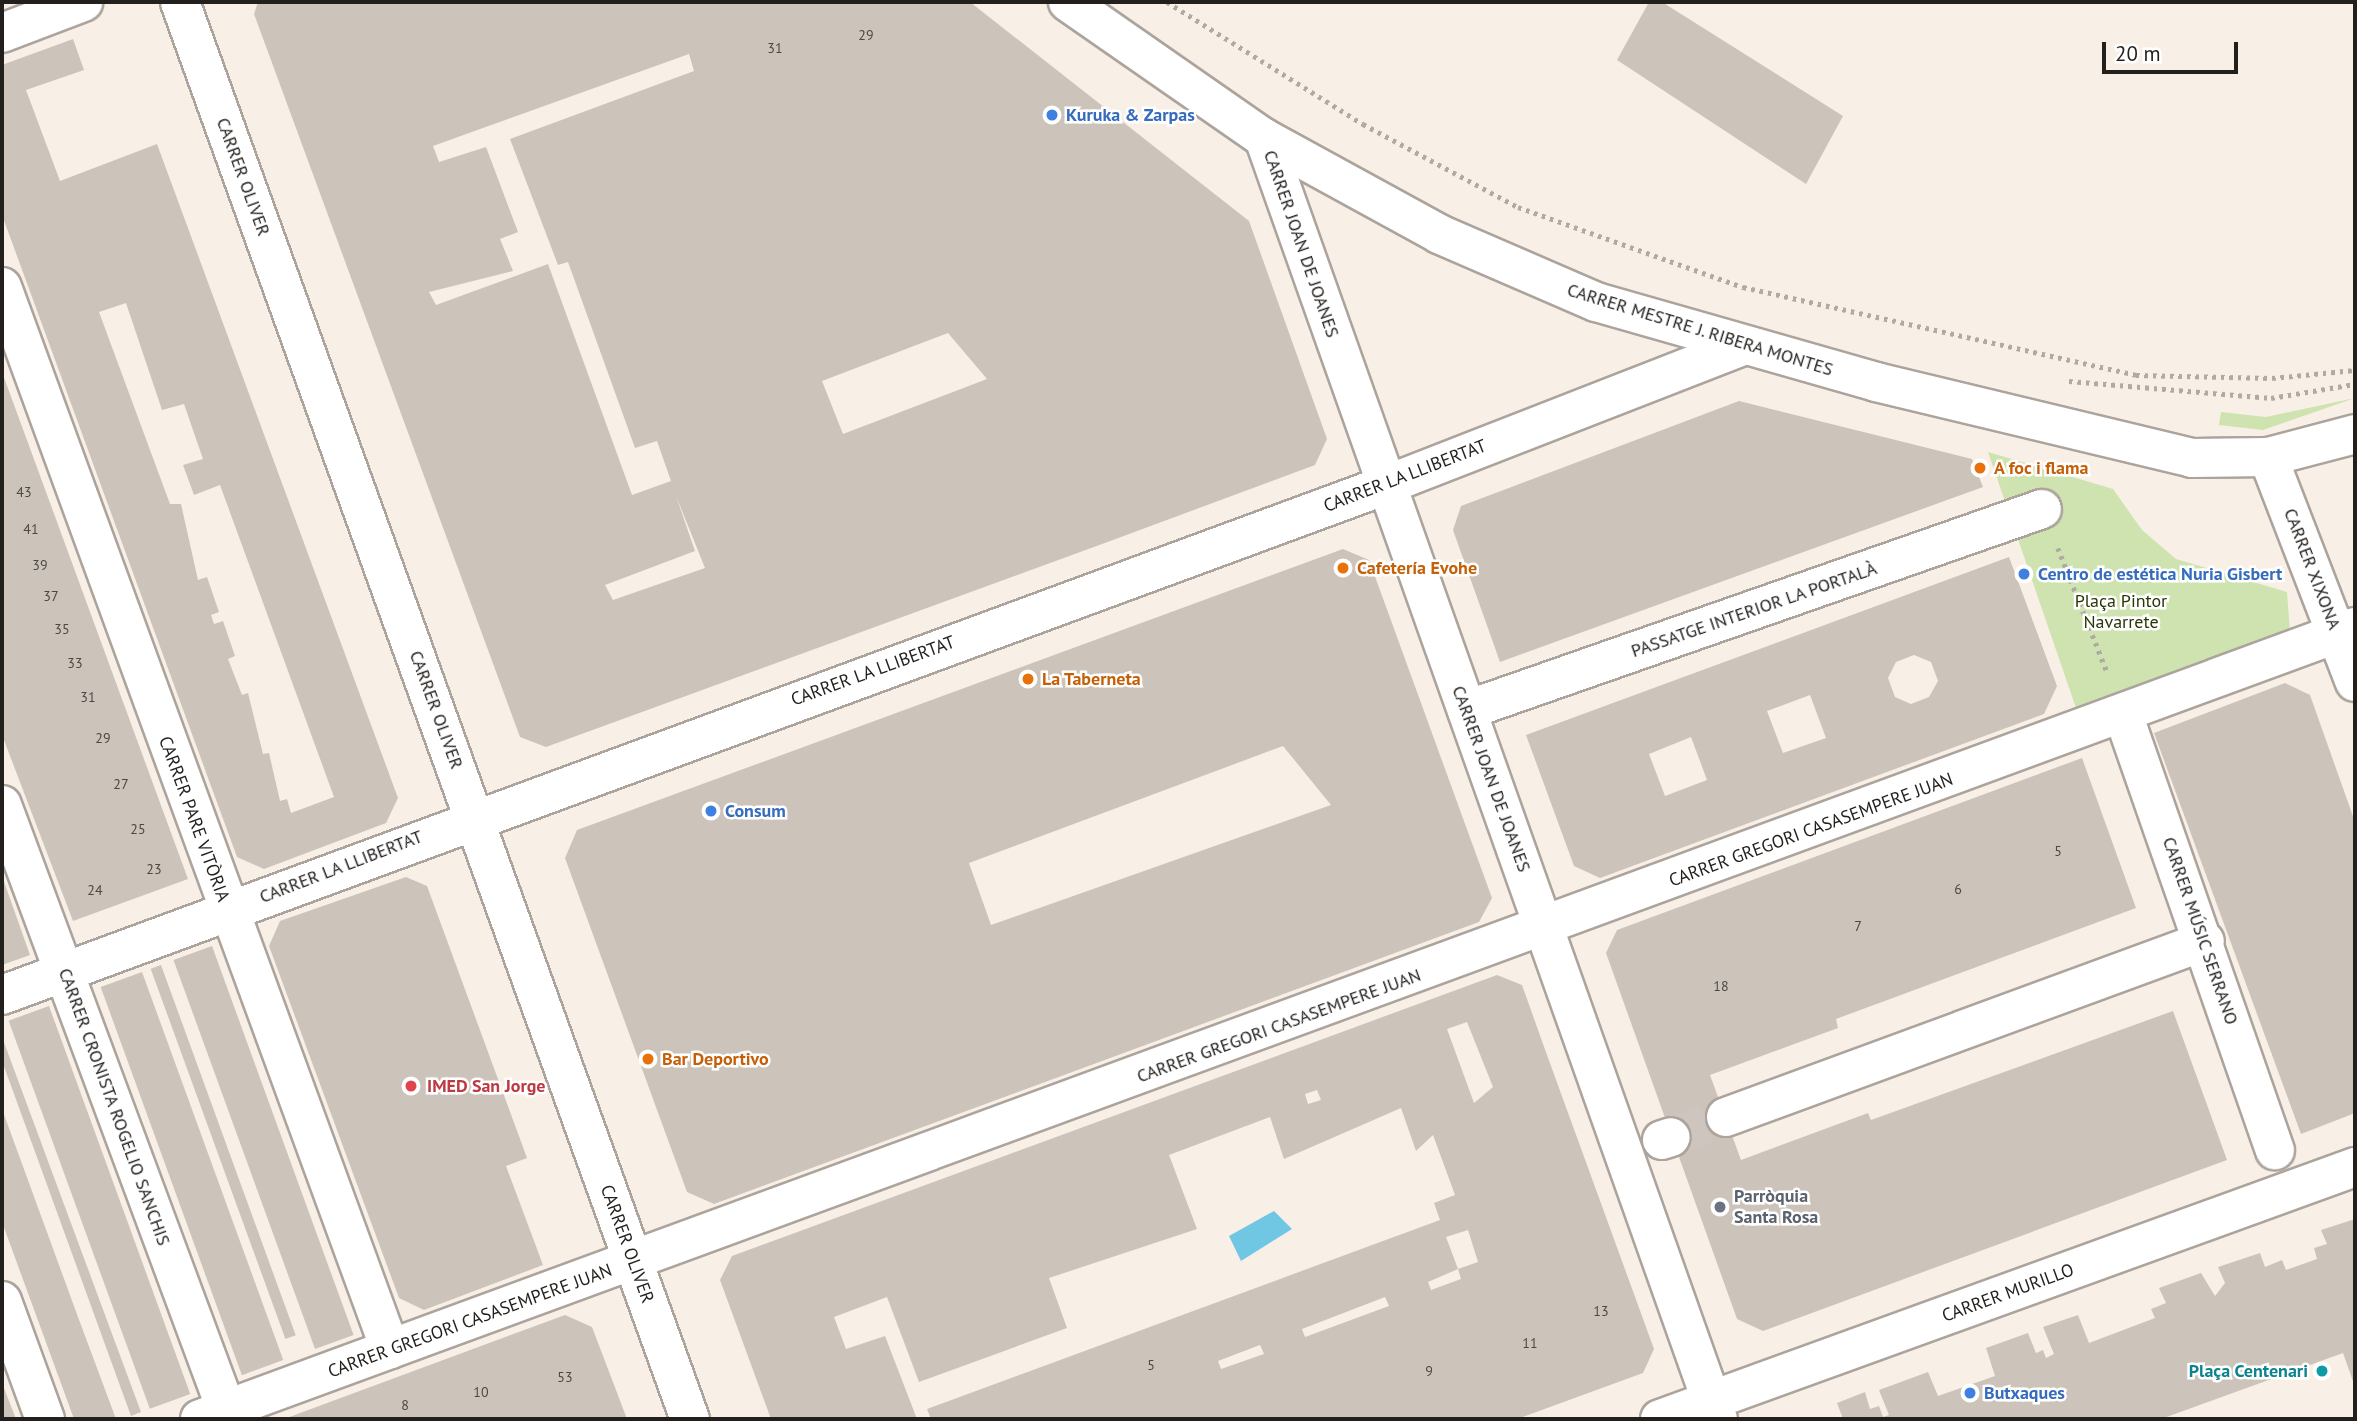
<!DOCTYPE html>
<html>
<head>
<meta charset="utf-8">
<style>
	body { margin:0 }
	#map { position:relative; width:2357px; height:1421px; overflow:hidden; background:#f8efe7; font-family:"PT Sans",sans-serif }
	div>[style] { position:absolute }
	.green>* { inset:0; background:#cee3af }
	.water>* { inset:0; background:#70c7e4 }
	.building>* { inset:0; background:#ccc4bb; transform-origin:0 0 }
	.minor-tunnel>* { height:38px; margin-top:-19px; transform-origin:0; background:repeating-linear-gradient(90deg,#cdc5be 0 38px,transparent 0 57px) }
	.path>* { height:4.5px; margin-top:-2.25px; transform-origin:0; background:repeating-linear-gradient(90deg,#b1aaa3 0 3.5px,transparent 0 8.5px) }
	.roads { filter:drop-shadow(2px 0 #aca49c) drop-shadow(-2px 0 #aca49c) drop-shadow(0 2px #aca49c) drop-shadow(0 -2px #aca49c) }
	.minor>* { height:38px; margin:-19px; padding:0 19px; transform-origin:19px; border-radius:19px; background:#fff }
	.major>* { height:38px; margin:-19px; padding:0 19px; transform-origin:19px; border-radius:19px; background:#fff }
	.dots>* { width:19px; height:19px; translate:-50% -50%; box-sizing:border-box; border:4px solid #fff; border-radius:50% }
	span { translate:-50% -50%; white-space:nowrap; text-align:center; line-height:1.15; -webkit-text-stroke:5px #fff; paint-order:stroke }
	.number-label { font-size:14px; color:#4c4844 }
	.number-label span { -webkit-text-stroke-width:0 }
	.shop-label { font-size:18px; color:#366cbe; font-weight:700 }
	.left { translate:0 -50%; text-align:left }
	.street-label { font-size:18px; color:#221f1c }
	.food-label { font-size:18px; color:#c56008; font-weight:700 }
	.park-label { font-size:18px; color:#283704 }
	.health-label { font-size:18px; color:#be3a42; font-weight:700 }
	.worship-label { font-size:18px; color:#5b616d; font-weight:700 }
	.culture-label { font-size:18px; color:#0d838f; font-weight:700 }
	.right { translate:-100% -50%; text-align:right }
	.frame { position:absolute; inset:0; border:4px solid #221f1c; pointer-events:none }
	.scale { position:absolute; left:2102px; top:42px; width:136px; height:32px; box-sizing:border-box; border:4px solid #221f1c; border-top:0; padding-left:9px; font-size:21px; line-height:24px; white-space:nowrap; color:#221f1c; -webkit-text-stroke:5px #fff; paint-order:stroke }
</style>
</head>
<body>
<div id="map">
	<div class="green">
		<div style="clip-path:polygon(2355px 398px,2263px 430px,2219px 425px,2221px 412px,2266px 417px)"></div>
		<div style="clip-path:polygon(1988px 452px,2113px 489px,2142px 530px,2176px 559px,2287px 592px,2290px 632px,2076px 708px)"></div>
	</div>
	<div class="water">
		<div style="clip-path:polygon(1274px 1211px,1292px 1229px,1241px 1261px,1229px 1236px)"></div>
	</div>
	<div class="building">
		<div style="clip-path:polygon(evenodd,258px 2px,970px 2px,1249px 221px,1327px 439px,1315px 465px,1113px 540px,546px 747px,520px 737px,254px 14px,258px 2px,689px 54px,694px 71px,510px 139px,558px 265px,568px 262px,635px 448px,657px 441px,671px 481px,632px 495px,548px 264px,436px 305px,429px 292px,513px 271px,500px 239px,518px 232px,486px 147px,439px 162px,433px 146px,689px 54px,258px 2px,948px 333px,987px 379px,843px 434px,822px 381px,948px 333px,258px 2px,676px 496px,705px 568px,613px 600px,605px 585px,695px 551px,676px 496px)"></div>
		<div style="clip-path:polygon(1649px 2px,1662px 2px,1843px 116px,1806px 184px,1617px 60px)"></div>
		<div style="clip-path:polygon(evenodd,73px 39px,84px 70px,26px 90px,60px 181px,157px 144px,398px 798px,386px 823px,264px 869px,237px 857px,2px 215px,2px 65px,73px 39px,126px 303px,162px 410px,184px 404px,203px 459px,183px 465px,194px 495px,220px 485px,334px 797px,291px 813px,287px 799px,280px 801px,269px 753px,263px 754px,248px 693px,242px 695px,228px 659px,235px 656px,223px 621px,214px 624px,211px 615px,219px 612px,207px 577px,198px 580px,181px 504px,170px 504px,99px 312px,126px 303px)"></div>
		<div style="clip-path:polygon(2px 372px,188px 879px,73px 921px,2px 735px)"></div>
		<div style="clip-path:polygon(1739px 401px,1972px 459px,1983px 487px,1500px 662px,1453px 530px,1461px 506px)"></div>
		<div style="clip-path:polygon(evenodd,1343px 549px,1369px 560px,1492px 898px,1479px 922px,714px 1204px,687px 1192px,565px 858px,577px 830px,1343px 549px,1283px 746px,1331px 805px,991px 925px,969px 863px,1283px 746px)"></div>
		<div style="clip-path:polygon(evenodd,2009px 557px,2057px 686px,2044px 714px,1600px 878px,1574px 866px,1526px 735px,2009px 557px,1914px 655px,1931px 662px,1938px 681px,1929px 697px,1911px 704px,1895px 697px,1888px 678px,1896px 662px,1914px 655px,2009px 557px,1810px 695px,1826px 738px,1783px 753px,1767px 711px,1810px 695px,2009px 557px,1691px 737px,1707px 780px,1665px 796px,1649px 754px,1691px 737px)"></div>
		<div style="clip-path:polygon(2285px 683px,2310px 695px,2355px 822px,2355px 1113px,2301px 1134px,2154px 733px)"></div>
		<div style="clip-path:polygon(2082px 758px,2136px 908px,1836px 1019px,1838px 1028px,1710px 1075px,1741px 1160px,1868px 1113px,1871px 1120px,2173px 1011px,2227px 1160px,1763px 1331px,1737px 1319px,1606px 953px,1617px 930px)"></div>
		<div style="clip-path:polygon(2px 876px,30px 955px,2px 965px)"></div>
		<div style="clip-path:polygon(406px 877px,427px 886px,527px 1158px,506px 1166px,543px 1265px,424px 1310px,399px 1298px,269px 946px,280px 921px)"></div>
		<div style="left:212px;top:946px;width:414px;height:41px;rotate:70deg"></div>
		<div style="left:161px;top:965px;width:394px;height:11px;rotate:70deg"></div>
		<div style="left:142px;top:972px;width:413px;height:44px;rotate:70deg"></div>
		<div style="clip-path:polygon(evenodd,1497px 975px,1522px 985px,1547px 1055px,1654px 1349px,1643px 1373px,1517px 1419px,931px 1419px,927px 1409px,1440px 1220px,1434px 1203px,1455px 1195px,1433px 1135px,1416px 1151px,1401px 1108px,1284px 1159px,1270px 1117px,1169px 1155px,1197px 1229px,1049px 1278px,1067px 1328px,919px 1382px,887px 1297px,834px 1317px,846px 1349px,885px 1336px,917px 1419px,771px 1419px,720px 1280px,732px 1256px,1497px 975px,1467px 1022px,1493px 1087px,1474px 1103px,1447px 1029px,1467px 1022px,1497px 975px,1317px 1090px,1321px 1100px,1308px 1104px,1305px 1094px,1317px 1090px,1497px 975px,1468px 1230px,1478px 1262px,1458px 1269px,1461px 1279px,1431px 1290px,1428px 1282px,1458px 1269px,1446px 1237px,1468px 1230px,1497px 975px,1385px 1297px,1389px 1306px,1305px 1337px,1302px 1329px,1385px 1297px,1497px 975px,1260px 1345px,1264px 1354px,1221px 1369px,1218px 1361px,1260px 1345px)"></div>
		<div style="left:49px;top:1006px;width:413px;height:43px;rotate:70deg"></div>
		<div style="clip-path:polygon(2px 1037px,141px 1412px,131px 1416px,2px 1061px)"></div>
		<div style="clip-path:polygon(2px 1109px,78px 1317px,116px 1419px,74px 1419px,2px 1222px)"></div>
		<div style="clip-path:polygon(2355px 1219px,2355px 1387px,2343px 1353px,2161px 1419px,1843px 1419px,1837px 1403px,1865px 1392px,1870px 1409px,1879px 1406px,1883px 1417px,1889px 1415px,1879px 1390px,1928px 1372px,1938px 1396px,1995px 1376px,1986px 1348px,2028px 1333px,2036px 1353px,2043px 1350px,2046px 1358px,2054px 1354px,2043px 1327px,2078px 1315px,2089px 1343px,2155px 1318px,2151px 1309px,2166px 1303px,2159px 1288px,2201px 1273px,2215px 1296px,2225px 1283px,2218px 1267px,2260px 1253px,2265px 1267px,2282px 1260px,2286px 1270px,2317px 1259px,2314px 1248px,2327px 1244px,2321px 1230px)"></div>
		<div style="clip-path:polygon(565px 1315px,592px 1327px,627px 1419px,284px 1419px)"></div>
		<div style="clip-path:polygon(2px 1383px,16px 1419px,2px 1419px)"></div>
	</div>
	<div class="minor-tunnel">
		<div style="left:1671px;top:1137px;width:59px;rotate:-20deg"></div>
	</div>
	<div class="path">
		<div style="left:1167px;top:2px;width:231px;rotate:31.9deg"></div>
		<div style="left:1363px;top:124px;width:176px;rotate:28.2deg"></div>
		<div style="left:1518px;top:207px;width:239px;rotate:19.6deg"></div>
		<div style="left:1743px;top:287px;width:403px;rotate:12.6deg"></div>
		<div style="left:2136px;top:375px;width:136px;rotate:1.3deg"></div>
		<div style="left:2272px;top:378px;width:83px;rotate:-5.5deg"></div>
		<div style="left:2069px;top:381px;width:203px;rotate:4.8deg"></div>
		<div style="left:2271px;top:398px;width:85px;rotate:-9.5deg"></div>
		<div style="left:2058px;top:548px;width:136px;rotate:68.4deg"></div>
	</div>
	<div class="roads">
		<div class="minor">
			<div style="left:1068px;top:2px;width:239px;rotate:34.8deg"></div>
			<div style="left:1264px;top:138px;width:200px;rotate:28.7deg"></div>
			<div style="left:1439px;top:234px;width:171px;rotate:23.4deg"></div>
			<div style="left:1596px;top:302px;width:291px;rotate:15.9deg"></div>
			<div style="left:1876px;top:382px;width:325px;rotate:13.5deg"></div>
			<div style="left:2192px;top:458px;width:76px;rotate:-0.8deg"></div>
			<div style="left:2268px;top:457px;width:90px;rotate:-14.8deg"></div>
			<div style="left:2px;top:33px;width:87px;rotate:-20.9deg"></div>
			<div style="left:1264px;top:138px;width:1359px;rotate:70.49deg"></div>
			<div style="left:2px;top:287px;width:1131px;rotate:69.93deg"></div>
			<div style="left:2268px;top:457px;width:241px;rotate:68.9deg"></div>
			<div style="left:1467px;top:710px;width:609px;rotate:-19.27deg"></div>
			<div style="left:2123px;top:714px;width:462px;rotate:70.8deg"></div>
			<div style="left:2px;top:805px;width:644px;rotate:69.65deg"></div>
			<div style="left:2px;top:995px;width:1475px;rotate:-20.23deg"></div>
			<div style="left:1386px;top:485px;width:383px;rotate:-21.3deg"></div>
			<div style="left:1726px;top:1117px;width:510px;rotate:-20.17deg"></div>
			<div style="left:1662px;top:1140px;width:9px;rotate:-18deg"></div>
			<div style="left:2px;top:1301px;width:126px;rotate:70deg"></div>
			<div style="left:200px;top:1419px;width:2296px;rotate:-20.18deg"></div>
			<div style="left:1660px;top:1419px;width:739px;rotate:-19.93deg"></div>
		</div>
		<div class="major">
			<div style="left:180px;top:2px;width:1506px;rotate:70.21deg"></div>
		</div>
	</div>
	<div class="dots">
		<div style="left:1052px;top:115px;background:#3f7fe0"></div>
		<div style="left:1980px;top:468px;background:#e8710a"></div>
		<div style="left:1343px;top:568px;background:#e8710a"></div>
		<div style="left:2024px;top:574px;background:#3f7fe0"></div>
		<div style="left:1028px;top:679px;background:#e8710a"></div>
		<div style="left:711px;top:811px;background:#3f7fe0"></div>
		<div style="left:648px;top:1059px;background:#e8710a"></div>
		<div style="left:411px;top:1086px;background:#e0444e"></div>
		<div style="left:1720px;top:1207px;background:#6b7280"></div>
		<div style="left:2322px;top:1371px;background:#0f9aa8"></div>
		<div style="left:1970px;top:1393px;background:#3f7fe0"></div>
	</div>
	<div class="number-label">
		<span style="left:866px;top:35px">29</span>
		<span style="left:775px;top:48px">31</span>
		<span style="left:24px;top:492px">43</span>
		<span style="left:31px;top:529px">41</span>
		<span style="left:40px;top:565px">39</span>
		<span style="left:51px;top:596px">37</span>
		<span style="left:62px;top:629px">35</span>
		<span style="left:75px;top:663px">33</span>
		<span style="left:88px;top:697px">31</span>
		<span style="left:103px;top:738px">29</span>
		<span style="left:121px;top:784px">27</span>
		<span style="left:138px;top:829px">25</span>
		<span style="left:2058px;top:851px">5</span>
		<span style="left:154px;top:869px">23</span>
		<span style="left:1958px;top:889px">6</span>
		<span style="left:95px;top:890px">24</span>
		<span style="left:1858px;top:926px">7</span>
		<span style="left:1721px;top:986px">18</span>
		<span style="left:1601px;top:1311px">13</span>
		<span style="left:1530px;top:1343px">11</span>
		<span style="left:1151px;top:1365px">5</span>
		<span style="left:1429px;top:1371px">9</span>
		<span style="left:565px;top:1377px">53</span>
		<span style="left:481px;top:1392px">10</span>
		<span style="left:405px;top:1405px">8</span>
	</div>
	<div class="shop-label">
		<span class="left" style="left:1066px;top:115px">Kuruka &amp; Zarpas</span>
		<span class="left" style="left:2038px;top:574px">Centro de estética Nuria Gisbert</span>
		<span class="left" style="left:725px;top:811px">Consum</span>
		<span class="left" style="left:1984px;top:1393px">Butxaques</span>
	</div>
	<div class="street-label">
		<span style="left:243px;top:177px;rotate:70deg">CARRER OLIVER</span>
		<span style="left:1301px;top:244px;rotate:71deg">CARRER JOAN DE JOANES</span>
		<span style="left:1700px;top:330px;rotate:17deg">CARRER MESTRE J. RIBERA MONTES</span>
		<span style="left:1405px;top:476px;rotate:-21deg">CARRER LA LLIBERTAT</span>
		<span style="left:2312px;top:569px;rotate:69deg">CARRER XIXONA</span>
		<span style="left:1754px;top:610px;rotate:-19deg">PASSATGE INTERIOR LA PORTALÀ</span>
		<span style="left:873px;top:671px;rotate:-20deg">CARRER LA LLIBERTAT</span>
		<span style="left:436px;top:710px;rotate:70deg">CARRER OLIVER</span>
		<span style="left:1491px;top:779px;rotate:70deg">CARRER JOAN DE JOANES</span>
		<span style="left:194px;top:819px;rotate:70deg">CARRER PARE VITÒRIA</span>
		<span style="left:1811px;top:830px;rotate:-20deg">CARRER GREGORI CASASEMPERE JUAN</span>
		<span style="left:341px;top:867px;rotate:-21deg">CARRER LA LLIBERTAT</span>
		<span style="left:2200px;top:931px;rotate:71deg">CARRER MÚSIC SERRANO</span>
		<span style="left:1279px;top:1026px;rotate:-20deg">CARRER GREGORI CASASEMPERE JUAN</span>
		<span style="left:114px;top:1107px;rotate:70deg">CARRER CRONISTA ROGELIO SANCHIS</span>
		<span style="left:627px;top:1244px;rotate:70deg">CARRER OLIVER</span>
		<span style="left:2008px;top:1293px;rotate:-20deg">CARRER MURILLO</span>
		<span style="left:470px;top:1321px;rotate:-20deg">CARRER GREGORI CASASEMPERE JUAN</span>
	</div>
	<div class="food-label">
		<span class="left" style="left:1994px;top:468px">A foc i flama</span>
		<span class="left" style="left:1357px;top:568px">Cafetería Evohe</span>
		<span class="left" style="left:1042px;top:679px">La Taberneta</span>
		<span class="left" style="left:662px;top:1059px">Bar Deportivo</span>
	</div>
	<div class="park-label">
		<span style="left:2121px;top:612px">Plaça Pintor<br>Navarrete</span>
	</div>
	<div class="health-label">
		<span class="left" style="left:427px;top:1086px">IMED San Jorge</span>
	</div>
	<div class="worship-label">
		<span class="left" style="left:1734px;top:1207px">Parròquia<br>Santa Rosa</span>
	</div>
	<div class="culture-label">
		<span class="right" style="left:2308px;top:1371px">Plaça Centenari</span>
	</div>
	<div class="frame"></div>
	<div class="scale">20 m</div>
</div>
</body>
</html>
